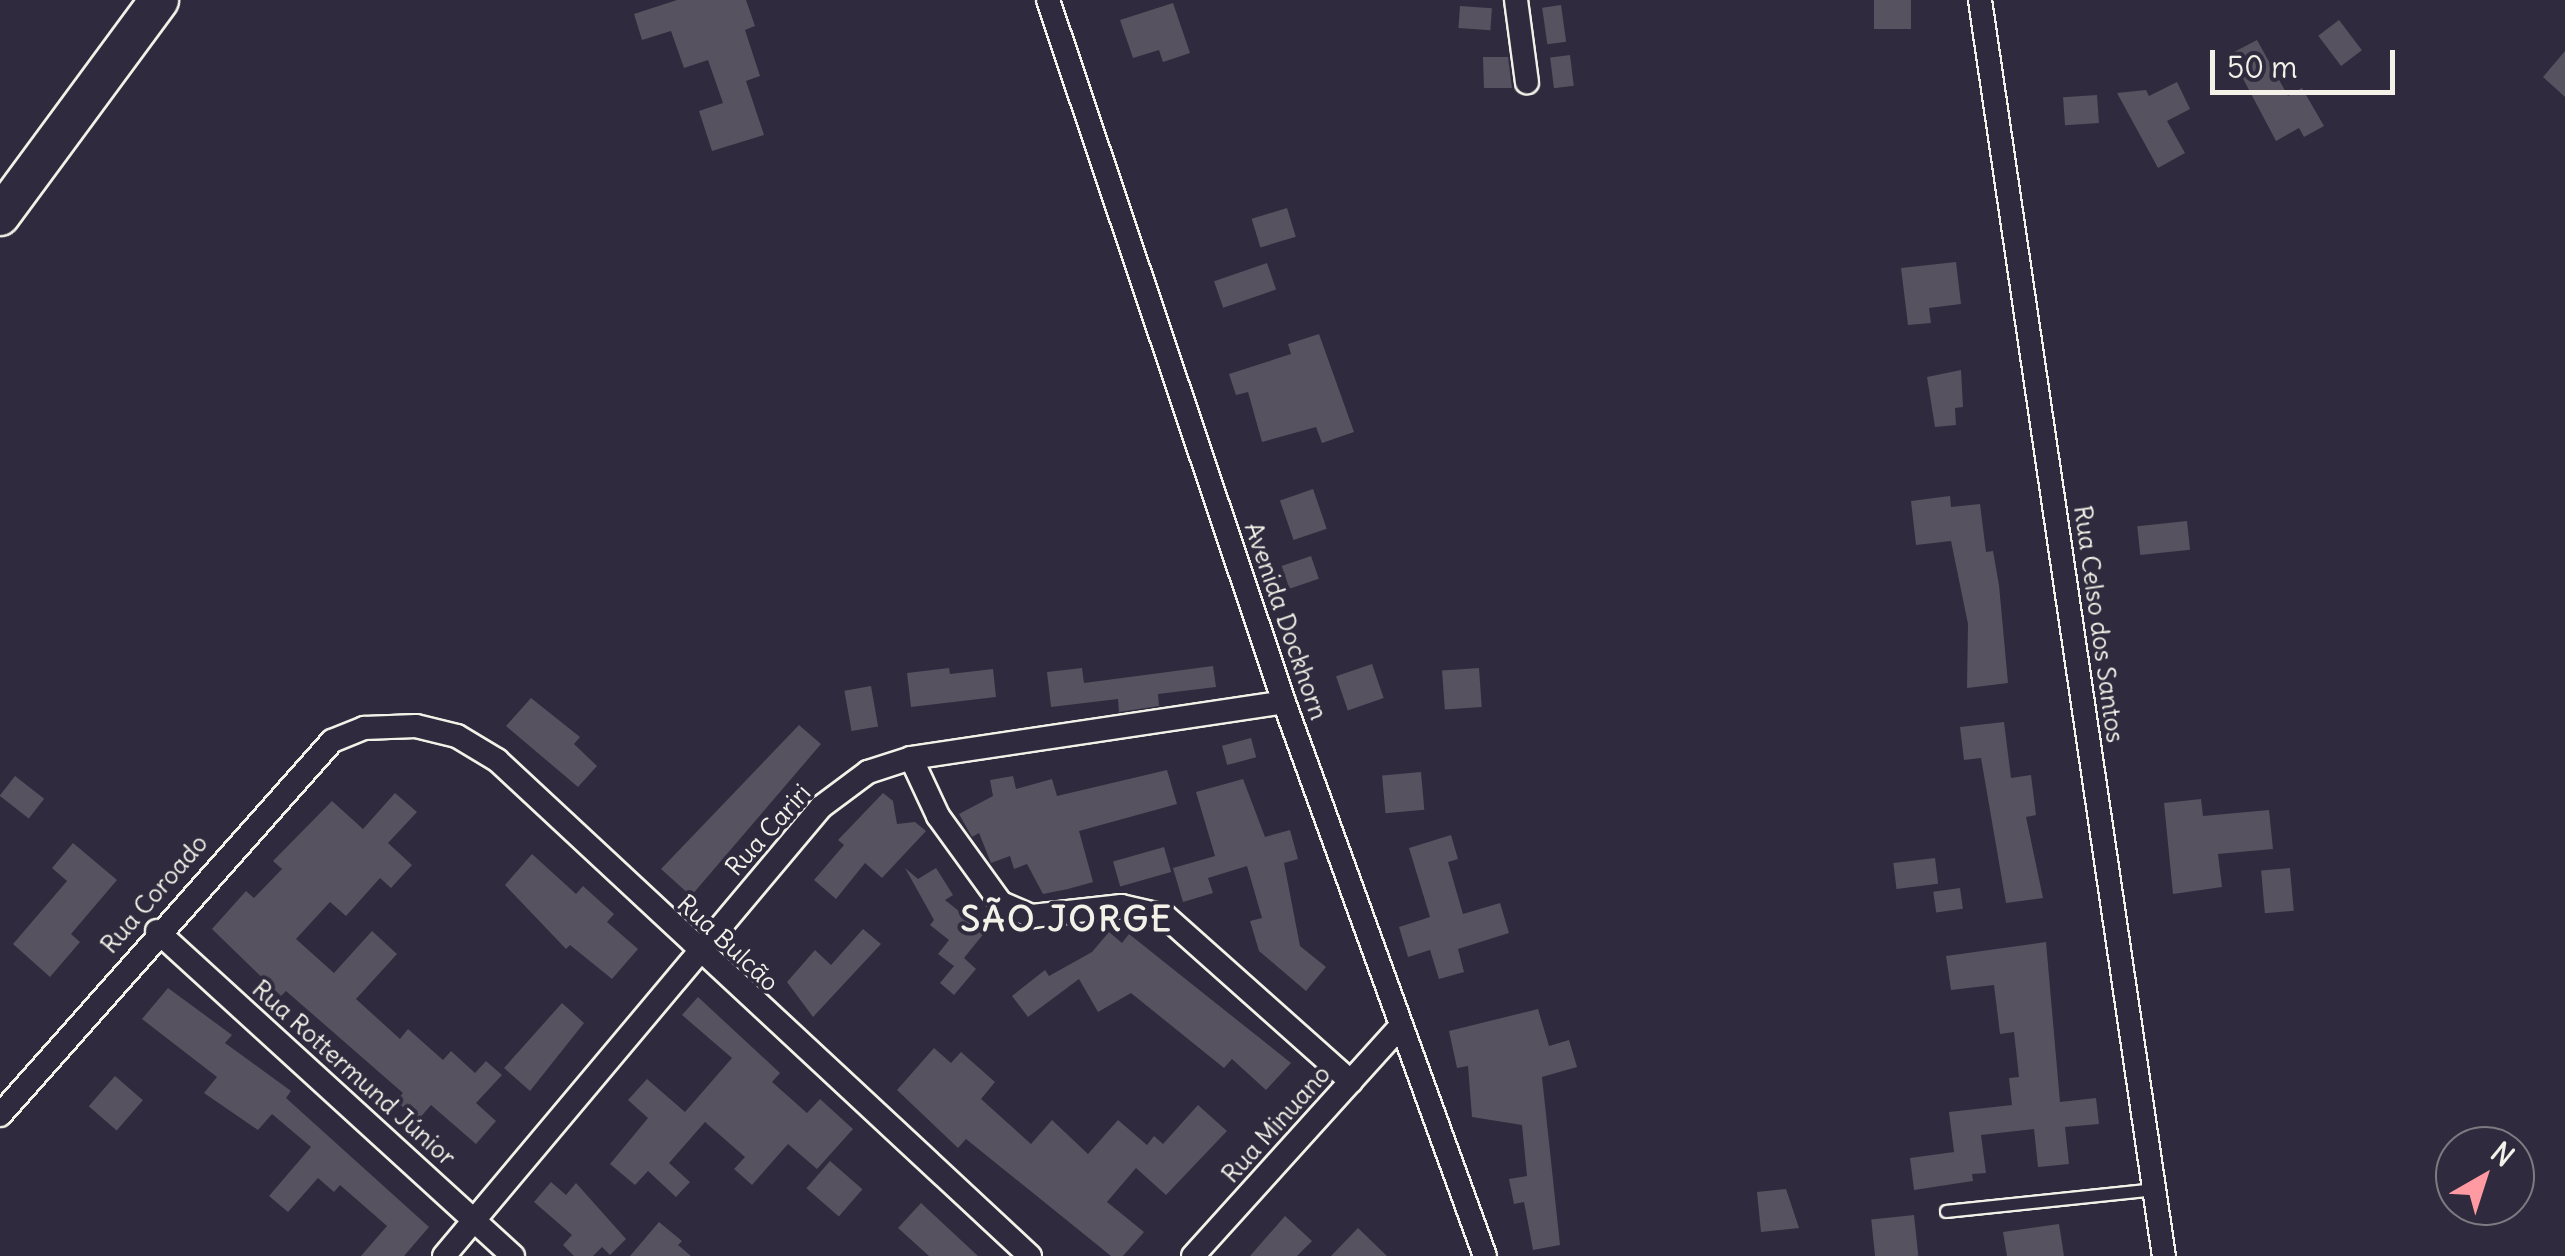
<!DOCTYPE html>
<html>
<head>
<meta charset="utf-8">
<style>
	body { margin:0 }
	#map { position:relative; width:2565px; height:1256px; overflow:hidden; background:#2f2a3d; font-family:Delius,sans-serif }
	div>[style] { position:absolute }
	.building>* { inset:0; background:#56525f; transform-origin:0 0 }
	.roads { filter:drop-shadow(2px 0 #f4f1e8) drop-shadow(-2px 0 #f4f1e8) drop-shadow(0 2px #f4f1e8) drop-shadow(0 -2px #f4f1e8) }
	.lane>* { height:11px; margin:-5.5px; padding:0 5.5px; transform-origin:5.5px; border-radius:5.5px; background:#2f2a3d }
	.street>* { height:22px; margin:-11px; padding:0 11px; transform-origin:11px; border-radius:11px; background:#2f2a3d }
	.primary>* { height:38px; margin:-19px; padding:0 19px; transform-origin:19px; border-radius:19px; background:#2f2a3d }
	span { translate:-50% -50%; white-space:nowrap; text-align:center; line-height:1.15; -webkit-text-stroke:8px #2f2a3d; paint-order:stroke }
	.street-label { font-size:25px; color:#f4f1e8 }
	.district-label { font-size:35px; color:#f4f1e8; font-weight:700; letter-spacing:2.5px }
	.north { position:absolute; left:2435px; top:1126px; width:100px; height:100px; box-sizing:border-box; background:#2f2a3d; border:2px solid #7e7a81; border-radius:50%; rotate:39deg; font-size:28px; font-weight:700; line-height:40px; text-align:center; color:#f4f1e8 }
	.north::after { content:''; display:block; margin:auto; width:35px; height:45px; background:#ff9aa2; clip-path:polygon(50% 0,100% 100%,50% 72%,0 100%) }
	.scale { position:absolute; left:2210px; top:50px; width:185px; height:45px; box-sizing:border-box; border:5px solid #f4f1e8; border-top:0; padding-left:12px; font-size:30px; line-height:35px; white-space:nowrap; color:#f4f1e8; -webkit-text-stroke:8px #2f2a3d; paint-order:stroke }
</style>
</head>
<body>
<div id="map">
	<div class="building">
		<div style="clip-path:polygon(677px 0,746px 0,755px 26px,745px 30px,760px 76px,746px 81px,764px 135px,712px 151px,699px 111px,723px 103px,708px 60px,684px 68px,671px 31px,642px 40px,634px 14px)"></div>
		<div style="left:1874px;top:0;width:37px;height:29px"></div>
		<div style="clip-path:polygon(1173px 3px,1190px 53px,1163px 62px,1159px 50px,1133px 58px,1120px 20px)"></div>
		<div style="left:1561px;top:5px;width:37px;height:19px;rotate:82deg"></div>
		<div style="left:1460px;top:6px;width:32px;height:22px;rotate:4deg"></div>
		<div style="left:2339px;top:20px;width:38px;height:26px;rotate:53deg"></div>
		<div style="clip-path:polygon(2257px 40px,2288px 96px,2302px 88px,2324px 126px,2304px 137px,2299px 128px,2276px 141px,2230px 54px)"></div>
		<div style="clip-path:polygon(2565px 51px,2565px 97px,2543px 77px)"></div>
		<div style="left:1570px;top:55px;width:31px;height:20px;rotate:83deg"></div>
		<div style="clip-path:polygon(1483px 57px,1508px 57px,1512px 88px,1484px 88px)"></div>
		<div style="clip-path:polygon(2177px 82px,2190px 109px,2167px 121px,2185px 153px,2158px 168px,2117px 93px,2146px 90px,2149px 96px)"></div>
		<div style="left:2097px;top:95px;width:28px;height:34px;rotate:86deg"></div>
		<div style="left:1287px;top:208px;width:30px;height:37px;rotate:73deg"></div>
		<div style="clip-path:polygon(1956px 262px,1961px 304px,1929px 308px,1931px 323px,1908px 325px,1901px 268px)"></div>
		<div style="left:1267px;top:263px;width:28px;height:56px;rotate:71deg"></div>
		<div style="clip-path:polygon(1319px 334px,1354px 432px,1322px 443px,1316px 427px,1262px 442px,1248px 392px,1236px 395px,1229px 374px,1291px 354px,1288px 344px)"></div>
		<div style="clip-path:polygon(1961px 370px,1963px 407px,1955px 408px,1956px 425px,1935px 427px,1927px 377px)"></div>
		<div style="left:1313px;top:489px;width:42px;height:35px;rotate:71deg"></div>
		<div style="clip-path:polygon(1950px 496px,1951px 507px,1980px 504px,1986px 552px,1993px 551px,1999px 585px,2008px 683px,1967px 688px,1968px 624px,1951px 541px,1916px 545px,1911px 501px)"></div>
		<div style="left:2187px;top:521px;width:29px;height:50px;rotate:84deg"></div>
		<div style="left:1311px;top:556px;width:24px;height:31px;rotate:71deg"></div>
		<div style="left:1372px;top:664px;width:36px;height:38px;rotate:71deg"></div>
		<div style="clip-path:polygon(1213px 666px,1216px 687px,1158px 694px,1159px 706px,1119px 712px,1118px 699px,1051px 707px,1047px 672px,1082px 668px,1084px 683px)"></div>
		<div style="clip-path:polygon(949px 668px,950px 674px,993px 669px,996px 697px,911px 707px,907px 673px)"></div>
		<div style="left:1479px;top:668px;width:39px;height:37px;rotate:86deg"></div>
		<div style="left:871px;top:686px;width:41px;height:27px;rotate:80deg"></div>
		<div style="clip-path:polygon(531px 698px,580px 737px,574px 744px,597px 766px,578px 787px,506px 726px)"></div>
		<div style="clip-path:polygon(2004px 722px,2011px 778px,2031px 775px,2036px 815px,2026px 817px,2043px 898px,2006px 903px,1981px 758px,1964px 760px,1960px 727px)"></div>
		<div style="clip-path:polygon(799px 725px,821px 744px,691px 896px,661px 869px)"></div>
		<div style="left:1251px;top:738px;width:20px;height:30px;rotate:75deg"></div>
		<div style="clip-path:polygon(1167px 770px,1177px 804px,1079px 831px,1093px 882px,1068px 889px,1043px 894px,1027px 864px,1014px 869px,1010px 856px,991px 863px,979px 833px,972px 837px,959px 814px,993px 796px,990px 780px,1013px 776px,1016px 789px,1052px 779px,1057px 796px)"></div>
		<div style="left:1421px;top:772px;width:38px;height:39px;rotate:85deg"></div>
		<div style="left:15px;top:776px;width:37px;height:25px;rotate:38deg"></div>
		<div style="clip-path:polygon(1243px 779px,1265px 837px,1290px 830px,1298px 859px,1284px 863px,1300px 946px,1326px 967px,1306px 991px,1259px 951px,1250px 921px,1262px 918px,1247px 866px,1208px 878px,1213px 893px,1183px 902px,1173px 868px,1215px 856px,1196px 792px)"></div>
		<div style="clip-path:polygon(395px 793px,417px 812px,388px 843px,412px 865px,391px 888px,380px 878px,346px 916px,330px 902px,296px 939px,334px 973px,372px 931px,397px 954px,356px 999px,400px 1039px,408px 1029px,443px 1060px,451px 1051px,475px 1073px,486px 1061px,502px 1075px,476px 1103px,496px 1121px,476px 1144px,431px 1105px,418px 1120px,396px 1101px,403px 1093px,286px 991px,281px 996px,212px 929px,246px 891px,254px 898px,282px 869px,273px 861px,332px 801px,363px 829px)"></div>
		<div style="clip-path:polygon(883px 793px,893px 801px,897px 824px,915px 822px,926px 831px,882px 878px,865px 863px,836px 899px,814px 880px,844px 845px,838px 840px)"></div>
		<div style="clip-path:polygon(2201px 799px,2203px 816px,2269px 810px,2273px 849px,2218px 854px,2222px 887px,2173px 894px,2164px 803px)"></div>
		<div style="clip-path:polygon(1451px 835px,1458px 859px,1448px 862px,1463px 914px,1500px 903px,1509px 933px,1458px 949px,1464px 972px,1439px 979px,1430px 950px,1408px 957px,1399px 927px,1430px 917px,1409px 848px)"></div>
		<div style="clip-path:polygon(73px 843px,117px 880px,71px 934px,80px 942px,50px 977px,13px 944px,67px 881px,52px 868px)"></div>
		<div style="left:1164px;top:847px;width:26px;height:53px;rotate:74deg"></div>
		<div style="clip-path:polygon(532px 854px,576px 894px,583px 886px,614px 914px,607px 922px,638px 949px,612px 979px,570px 945px,566px 949px,505px 885px)"></div>
		<div style="left:1935px;top:858px;width:26px;height:42px;rotate:83deg"></div>
		<div style="clip-path:polygon(905px 868px,918px 879px,936px 868px,953px 895px,945px 900px,985px 932px,964px 958px,976px 969px,954px 995px,940px 983px,954px 966px,938px 954px,949px 940px,930px 925px,934px 920px)"></div>
		<div style="left:2290px;top:868px;width:43px;height:29px;rotate:85deg"></div>
		<div style="left:1960px;top:888px;width:21px;height:27px;rotate:82deg"></div>
		<div style="clip-path:polygon(863px 929px,881px 944px,813px 1017px,787px 982px,815px 950px,831px 965px)"></div>
		<div style="clip-path:polygon(1109px 932px,1122px 943px,1129px 934px,1291px 1063px,1266px 1090px,1232px 1059px,1224px 1068px,1131px 993px,1098px 1012px,1079px 979px,1028px 1017px,1012px 996px,1045px 970px,1049px 976px,1092px 952px)"></div>
		<div style="clip-path:polygon(2046px 942px,2060px 1102px,2096px 1098px,2099px 1124px,2065px 1127px,2069px 1164px,2038px 1167px,2034px 1129px,1981px 1135px,1986px 1173px,1972px 1174px,1973px 1181px,1914px 1190px,1910px 1158px,1954px 1152px,1949px 1112px,2012px 1105px,2009px 1078px,2019px 1077px,2014px 1032px,2000px 1034px,1994px 985px,1951px 990px,1946px 956px)"></div>
		<div style="clip-path:polygon(168px 988px,232px 1035px,225px 1043px,291px 1091px,286px 1098px,429px 1227px,404px 1256px,361px 1256px,387px 1226px,340px 1185px,334px 1192px,318px 1178px,288px 1212px,269px 1196px,311px 1147px,272px 1114px,258px 1130px,204px 1093px,217px 1077px,142px 1019px)"></div>
		<div style="clip-path:polygon(698px 997px,780px 1073px,772px 1082px,807px 1113px,820px 1099px,853px 1129px,817px 1169px,788px 1144px,752px 1185px,734px 1169px,745px 1157px,705px 1122px,669px 1163px,690px 1182px,676px 1197px,648px 1171px,635px 1185px,610px 1164px,648px 1118px,628px 1100px,647px 1079px,685px 1112px,732px 1058px,682px 1015px)"></div>
		<div style="clip-path:polygon(562px 1003px,584px 1023px,530px 1091px,504px 1068px)"></div>
		<div style="clip-path:polygon(1538px 1009px,1549px 1046px,1569px 1040px,1577px 1067px,1542px 1077px,1560px 1245px,1533px 1250px,1524px 1202px,1514px 1204px,1509px 1179px,1527px 1176px,1522px 1125px,1472px 1117px,1468px 1066px,1457px 1068px,1449px 1031px)"></div>
		<div style="clip-path:polygon(934px 1048px,951px 1063px,961px 1052px,995px 1082px,981px 1099px,1031px 1144px,1052px 1120px,1088px 1154px,1118px 1120px,1147px 1145px,1154px 1136px,1163px 1144px,1198px 1105px,1227px 1131px,1166px 1195px,1136px 1168px,1107px 1202px,1144px 1232px,1123px 1256px,1111px 1256px,966px 1139px,958px 1148px,897px 1090px)"></div>
		<div style="left:115px;top:1076px;width:37px;height:40px;rotate:41deg"></div>
		<div style="left:830px;top:1161px;width:43px;height:36px;rotate:41deg"></div>
		<div style="clip-path:polygon(551px 1182px,566px 1195px,576px 1183px,626px 1239px,610px 1255px,602px 1247px,593px 1256px,574px 1256px,563px 1245px,572px 1235px,534px 1202px)"></div>
		<div style="clip-path:polygon(1786px 1189px,1799px 1228px,1761px 1232px,1757px 1192px)"></div>
		<div style="clip-path:polygon(921px 1203px,978px 1256px,929px 1256px,898px 1228px)"></div>
		<div style="left:1914px;top:1215px;width:41px;height:43px;rotate:84deg"></div>
		<div style="clip-path:polygon(1285px 1216px,1312px 1241px,1297px 1256px,1250px 1256px)"></div>
		<div style="clip-path:polygon(659px 1222px,682px 1241px,678px 1245px,691px 1256px,630px 1256px)"></div>
		<div style="clip-path:polygon(2059px 1224px,2064px 1256px,2007px 1256px,2003px 1232px)"></div>
		<div style="clip-path:polygon(1358px 1228px,1387px 1256px,1331px 1256px)"></div>
	</div>
	<div class="roads">
		<div class="lane">
			<div style="left:1946px;top:1211px;width:210px;rotate:-6deg"></div>
		</div>
		<div class="street">
			<div style="left:1048px;top:0;width:741px;rotate:71.42deg"></div>
			<div style="left:1284px;top:702px;width:589px;rotate:70.06deg"></div>
			<div style="left:1516px;top:0;width:83px;rotate:82.4deg"></div>
			<div style="left:1980px;top:0;width:1269px;rotate:81.67deg"></div>
			<div style="left:911px;top:758px;width:64px;rotate:65deg"></div>
			<div style="left:938px;top:816px;width:107px;rotate:54.1deg"></div>
			<div style="left:1001px;top:903px;width:34px;rotate:23deg"></div>
			<div style="left:1032px;top:916px;width:90px;rotate:-6.4deg"></div>
			<div style="left:1121px;top:906px;width:45px;rotate:12.8deg"></div>
			<div style="left:1165px;top:916px;width:249px;rotate:41.7deg"></div>
			<div style="left:157px;top:931px;width:482px;rotate:42.4deg"></div>
			<div style="left:0;top:1115px;width:500px;rotate:-48.4deg"></div>
			<div style="left:332px;top:741px;width:35px;rotate:-22deg"></div>
			<div style="left:364px;top:728px;width:52px;rotate:-2.2deg"></div>
			<div style="left:416px;top:726px;width:42px;rotate:13.7deg"></div>
			<div style="left:457px;top:736px;width:47px;rotate:31deg"></div>
			<div style="left:497px;top:760px;width:728px;rotate:42.94deg"></div>
			<div style="left:444px;top:1256px;width:586px;rotate:-49.98deg"></div>
			<div style="left:821px;top:807px;width:59px;rotate:-36.7deg"></div>
			<div style="left:868px;top:772px;width:45px;rotate:-18deg"></div>
			<div style="left:911px;top:758px;width:377px;rotate:-8.5deg"></div>
			<div style="left:1193px;top:1256px;width:307px;rotate:-47.9deg"></div>
		</div>
		<div class="primary">
			<div style="left:0;top:216px;width:268px;rotate:-53.6deg"></div>
		</div>
	</div>
	<div class="street-label">
		<span style="left:1286px;top:621px;rotate:71deg">Avenida Dockhorn</span>
		<span style="left:2099px;top:624px;rotate:82deg">Rua Celso dos Santos</span>
		<span style="left:768px;top:830px;rotate:-48deg">Rua Cariri</span>
		<span style="left:154px;top:894px;rotate:-49deg">Rua Coroado</span>
		<span style="left:728px;top:943px;rotate:43deg">Rua Bulcão</span>
		<span style="left:354px;top:1073px;rotate:42deg">Rua Rottermund Júnior</span>
		<span style="left:1276px;top:1124px;rotate:-48deg">Rua Minuano</span>
	</div>
	<div class="district-label">
		<span style="left:1067px;top:918px">SÃO JORGE</span>
	</div>
	<div class="north">N</div>
	<div class="scale">50 m</div>
</div>
</body>
</html>
